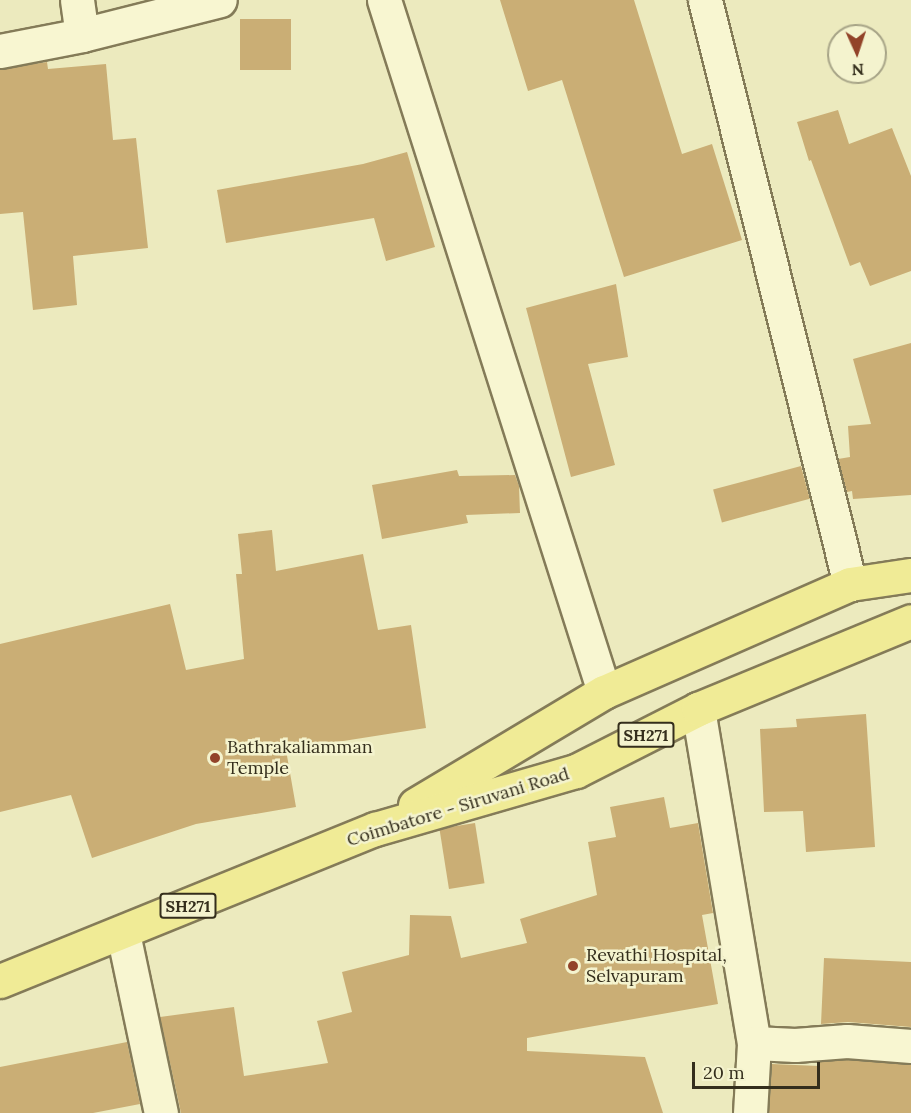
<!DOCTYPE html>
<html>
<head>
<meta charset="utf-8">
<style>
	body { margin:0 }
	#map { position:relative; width:911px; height:1113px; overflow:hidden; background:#eceabe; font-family:Lora,serif }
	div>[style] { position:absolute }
	.building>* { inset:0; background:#caae75; transform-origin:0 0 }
	.roads { filter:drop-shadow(2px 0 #847b58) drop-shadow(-2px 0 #847b58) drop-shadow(0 2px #847b58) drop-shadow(0 -2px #847b58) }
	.minor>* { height:33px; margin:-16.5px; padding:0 16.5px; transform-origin:16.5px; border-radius:16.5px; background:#f8f6d1 }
	.primary>* { height:33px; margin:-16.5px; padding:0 16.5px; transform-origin:16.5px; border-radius:16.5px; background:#f0eb96 }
	.dots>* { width:16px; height:16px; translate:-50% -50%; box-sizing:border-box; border:3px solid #f4f3ce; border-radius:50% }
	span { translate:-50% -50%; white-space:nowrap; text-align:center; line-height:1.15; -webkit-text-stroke:5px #f4f3ce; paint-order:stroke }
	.shield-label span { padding:2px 4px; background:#f4f3ce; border:2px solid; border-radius:4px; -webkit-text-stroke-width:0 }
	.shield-label { font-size:16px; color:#342e1c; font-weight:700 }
	.poi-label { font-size:18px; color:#342e1c }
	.left { translate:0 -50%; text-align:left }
	.street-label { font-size:18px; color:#342e1c }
	.north { position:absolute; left:827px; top:24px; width:60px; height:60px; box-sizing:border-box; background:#f4f3ce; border:2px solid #a7a487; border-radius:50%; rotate:177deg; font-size:16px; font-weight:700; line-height:24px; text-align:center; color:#342e1c }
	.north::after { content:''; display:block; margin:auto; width:21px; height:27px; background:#924329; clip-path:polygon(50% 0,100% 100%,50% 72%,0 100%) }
	.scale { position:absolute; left:692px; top:1062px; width:128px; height:27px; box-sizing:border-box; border:3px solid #342e1c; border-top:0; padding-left:8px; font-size:18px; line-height:21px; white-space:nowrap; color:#342e1c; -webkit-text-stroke:4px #f4f3ce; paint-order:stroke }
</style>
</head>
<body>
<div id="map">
	<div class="building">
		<div style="clip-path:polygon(500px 0,634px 0,682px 154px,712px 144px,742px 240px,624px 277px,562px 80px,528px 91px)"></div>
		<div style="left:240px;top:19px;width:51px;height:51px"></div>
		<div style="clip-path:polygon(47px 62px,48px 69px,106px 64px,113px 140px,136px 138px,148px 248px,73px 256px,77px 305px,33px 310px,23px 212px,0 214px,0 69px)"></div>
		<div style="clip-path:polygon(838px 110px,849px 144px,892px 128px,911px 176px,911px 271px,870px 286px,860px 262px,850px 266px,811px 160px,809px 161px,797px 122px)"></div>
		<div style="clip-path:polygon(407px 152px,435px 247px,386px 261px,374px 218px,226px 243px,217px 190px,363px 164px)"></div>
		<div style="clip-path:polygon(616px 284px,628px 357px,588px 364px,615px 465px,571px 477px,526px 308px)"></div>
		<div style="clip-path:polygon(911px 343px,911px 495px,853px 499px,852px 491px,847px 492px,838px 459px,850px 457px,848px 426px,871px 424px,853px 359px)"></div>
		<div style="left:801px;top:466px;width:34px;height:91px;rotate:75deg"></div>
		<div style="clip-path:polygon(457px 470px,459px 476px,515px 475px,519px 486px,520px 513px,466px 515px,468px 523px,382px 539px,372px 485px)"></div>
		<div style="clip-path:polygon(272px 530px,276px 571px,363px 554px,378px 630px,411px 625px,426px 728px,286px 750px,296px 807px,196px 824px,92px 858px,71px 795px,0 812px,0 644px,170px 604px,186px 670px,244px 659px,236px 574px,242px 574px,238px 534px)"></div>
		<div style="clip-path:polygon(866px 714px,875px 847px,806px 852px,803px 811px,764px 812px,760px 729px,797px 727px,796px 719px)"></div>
		<div style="clip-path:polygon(664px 797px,670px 828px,698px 823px,713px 913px,702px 915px,718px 1004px,527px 1038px,527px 1051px,645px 1057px,663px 1113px,181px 1113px,160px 1017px,234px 1007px,244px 1076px,328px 1063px,317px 1021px,352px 1012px,342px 972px,409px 955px,410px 915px,451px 916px,461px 958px,527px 943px,520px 919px,597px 895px,588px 842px,616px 837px,610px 807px)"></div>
		<div style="left:475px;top:823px;width:61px;height:36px;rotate:81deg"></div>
		<div style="clip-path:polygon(824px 958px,911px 962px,911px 1027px,848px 1022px,821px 1024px)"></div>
		<div style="clip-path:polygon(127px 1042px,140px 1104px,93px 1113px,0 1113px,0 1067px)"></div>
		<div style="clip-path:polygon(847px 1060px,911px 1065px,911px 1113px,769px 1113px,772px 1064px,819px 1066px,819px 1062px)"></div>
	</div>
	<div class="roads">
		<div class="minor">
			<div style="left:77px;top:0;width:35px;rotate:82deg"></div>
			<div style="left:82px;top:35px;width:142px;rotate:-14.2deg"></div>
			<div style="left:384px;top:0;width:726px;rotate:72.36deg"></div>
			<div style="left:705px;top:0;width:602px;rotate:76.06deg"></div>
			<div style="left:0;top:51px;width:84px;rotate:-11deg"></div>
			<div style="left:698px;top:709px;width:339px;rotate:80.5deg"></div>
			<div style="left:123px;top:933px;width:184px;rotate:78.1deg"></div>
			<div style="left:750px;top:1113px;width:70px;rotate:-86.7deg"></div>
			<div style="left:754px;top:1043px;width:41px;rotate:2.8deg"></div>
			<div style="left:795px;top:1045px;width:52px;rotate:-4.4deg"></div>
			<div style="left:847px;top:1041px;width:64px;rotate:4.5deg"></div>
		</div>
		<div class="primary">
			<div style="left:415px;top:805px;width:220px;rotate:-30.9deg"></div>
			<div style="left:604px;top:692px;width:269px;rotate:-23.7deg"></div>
			<div style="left:850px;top:584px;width:62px;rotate:-8.4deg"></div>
			<div style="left:0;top:981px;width:405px;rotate:-22.1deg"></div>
			<div style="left:375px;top:829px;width:209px;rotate:-16.1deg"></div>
			<div style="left:576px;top:771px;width:137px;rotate:-26.9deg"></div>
			<div style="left:698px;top:709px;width:230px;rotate:-22.4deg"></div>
		</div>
	</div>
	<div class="dots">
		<div style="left:215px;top:758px;background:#924329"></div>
		<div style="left:573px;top:966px;background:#924329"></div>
	</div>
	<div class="shield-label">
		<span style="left:646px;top:735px">SH271</span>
		<span style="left:188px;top:906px">SH271</span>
	</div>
	<div class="poi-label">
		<span class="left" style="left:227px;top:758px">Bathrakaliamman<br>Temple</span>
		<span class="left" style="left:586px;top:966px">Revathi Hospital,<br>Selvapuram</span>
	</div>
	<div class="street-label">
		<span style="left:458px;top:807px;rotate:-17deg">Coimbatore - Siruvani Road</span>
	</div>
	<div class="north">N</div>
	<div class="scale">20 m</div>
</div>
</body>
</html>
